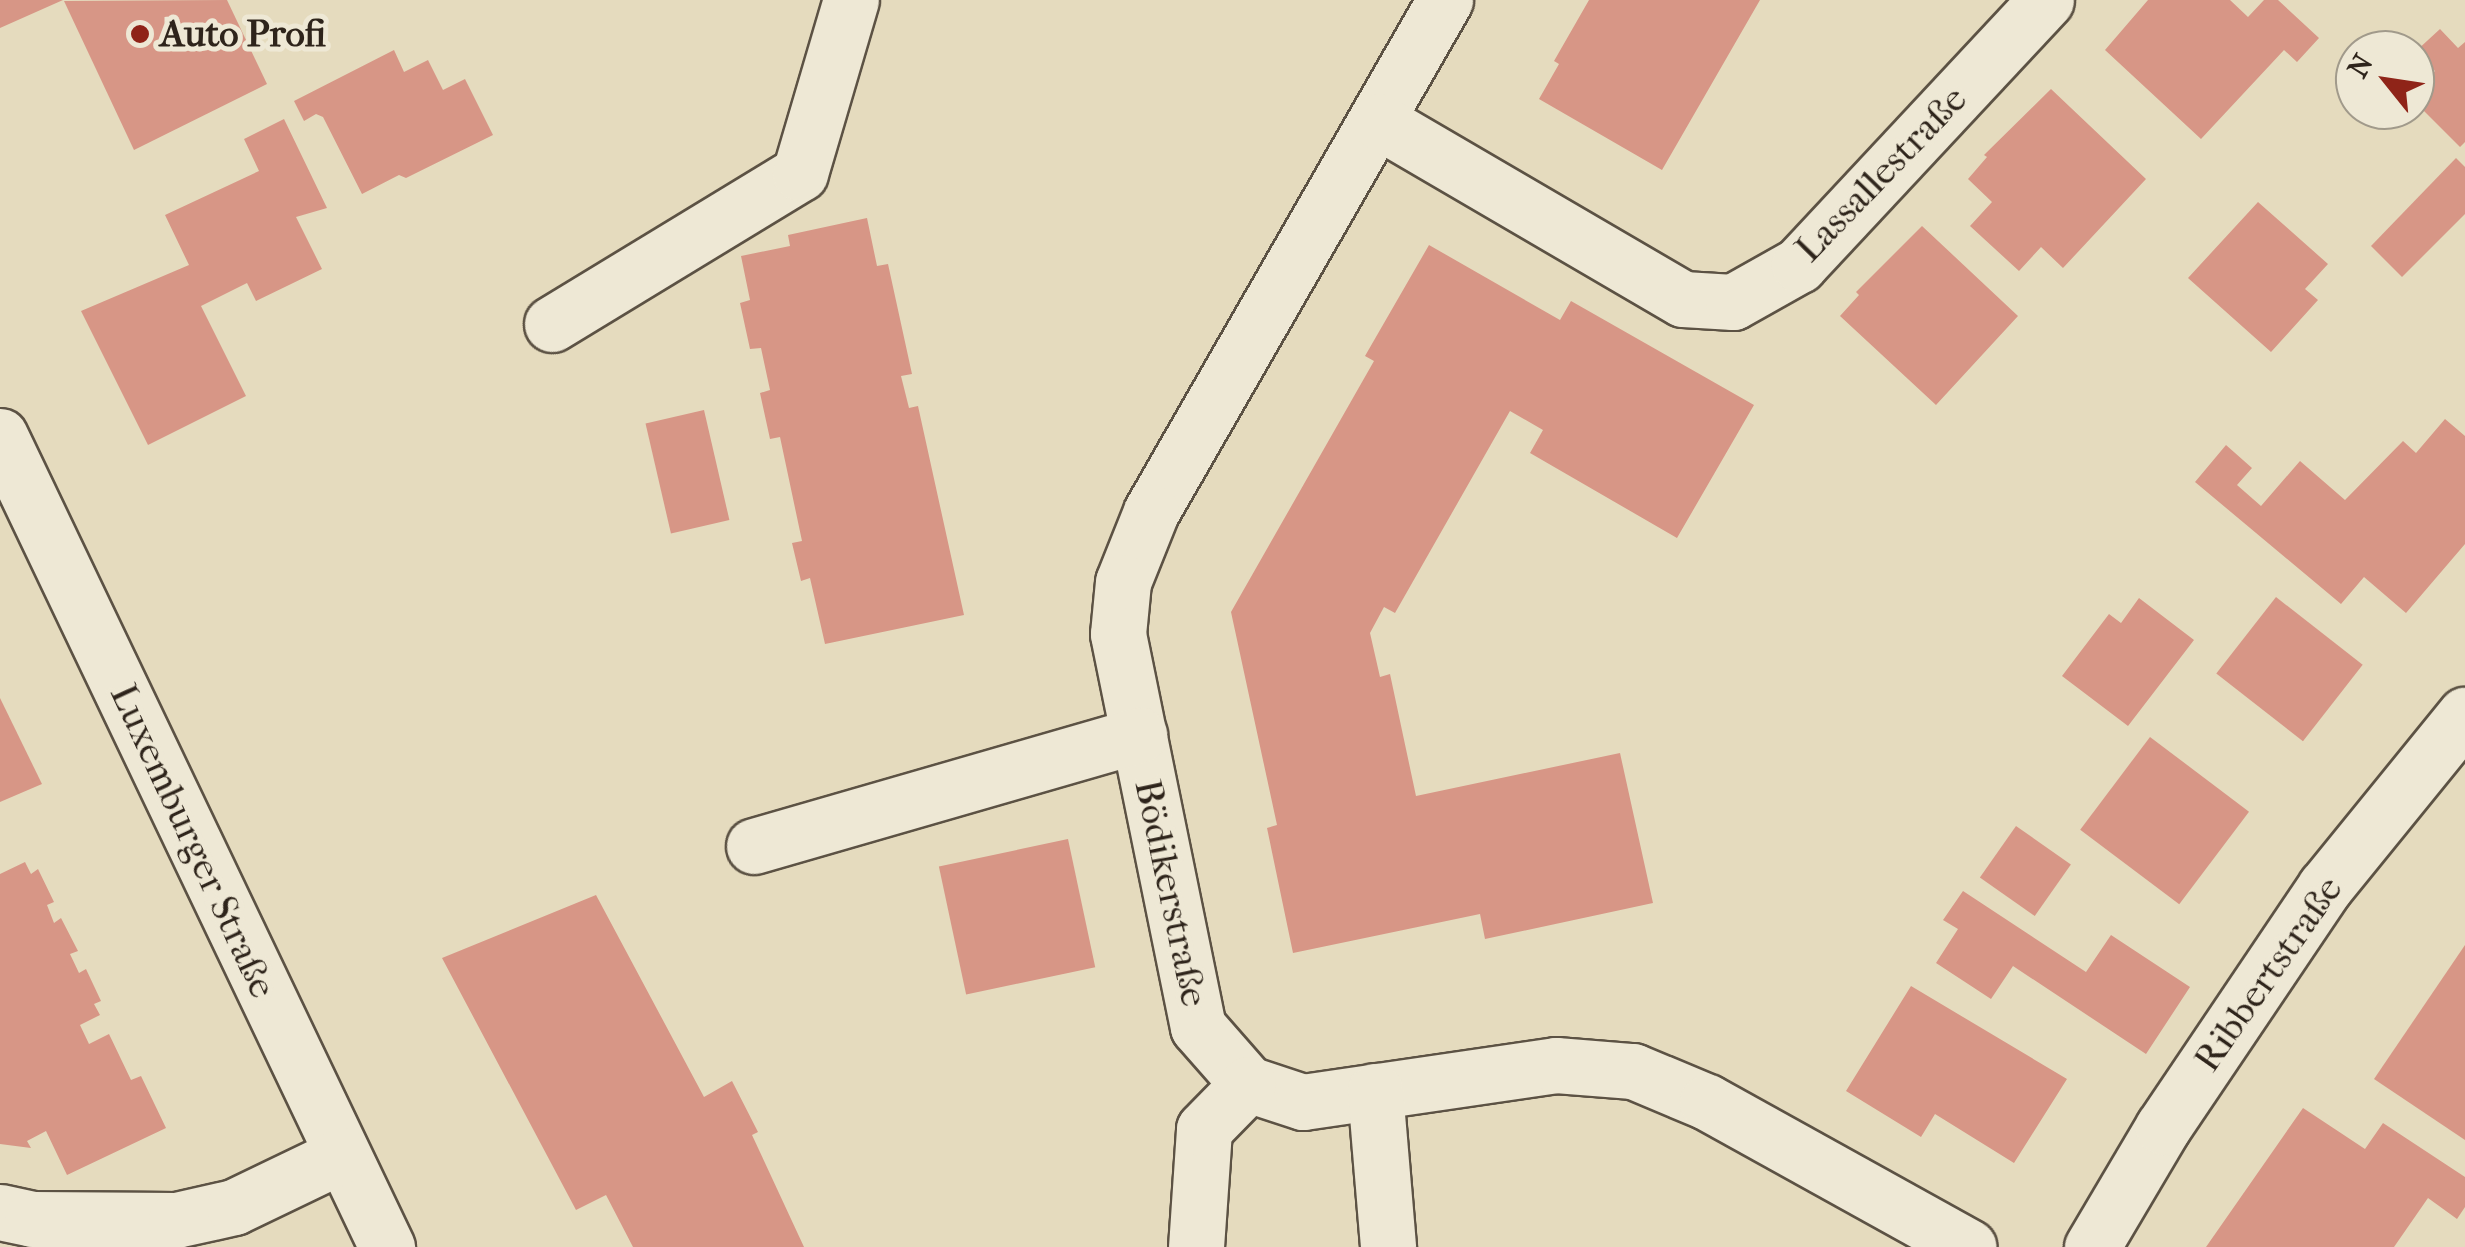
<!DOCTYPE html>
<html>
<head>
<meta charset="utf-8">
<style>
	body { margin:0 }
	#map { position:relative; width:2465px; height:1247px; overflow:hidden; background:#e5dbbe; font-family:"IM FELL French Canon",serif }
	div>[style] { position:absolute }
	.building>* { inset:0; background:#d79686; transform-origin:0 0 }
	.roads { filter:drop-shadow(2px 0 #5c5244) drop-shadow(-2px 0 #5c5244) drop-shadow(0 2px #5c5244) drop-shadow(0 -2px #5c5244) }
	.minor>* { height:55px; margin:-27.5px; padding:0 27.5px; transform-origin:27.5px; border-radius:27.5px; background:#eee8d5 }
	.dots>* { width:28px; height:28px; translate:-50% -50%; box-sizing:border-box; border:5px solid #eee8d5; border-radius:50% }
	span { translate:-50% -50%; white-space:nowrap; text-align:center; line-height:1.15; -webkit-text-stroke:10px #eee8d5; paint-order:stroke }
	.poi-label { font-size:38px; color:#2e241b; font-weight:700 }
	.left { translate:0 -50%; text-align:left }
	.street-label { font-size:38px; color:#2e241b }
	.north { position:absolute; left:2335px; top:30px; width:100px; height:100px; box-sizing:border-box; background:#eee8d5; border:2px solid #a19a8b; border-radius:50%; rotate:300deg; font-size:28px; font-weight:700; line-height:40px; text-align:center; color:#2e241b }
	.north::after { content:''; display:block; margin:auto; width:35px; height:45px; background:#8f2418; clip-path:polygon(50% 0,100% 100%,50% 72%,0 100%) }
</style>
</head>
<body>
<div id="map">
	<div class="building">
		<div style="clip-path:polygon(0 0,63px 0,0 28px)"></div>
		<div style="clip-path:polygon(227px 0,267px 84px,134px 150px,64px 1px)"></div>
		<div style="clip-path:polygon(1589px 0,1760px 0,1662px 170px,1539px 99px,1559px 64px,1554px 61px)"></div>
		<div style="clip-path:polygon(2148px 0,2230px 0,2248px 17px,2264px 0,2278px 0,2319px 38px,2297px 62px,2284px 50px,2201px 139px,2105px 50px)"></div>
		<div style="clip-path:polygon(2440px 29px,2458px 48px,2465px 42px,2465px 142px,2460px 147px,2415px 102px,2415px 91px,2435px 71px,2415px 52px)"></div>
		<div style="clip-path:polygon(394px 50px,404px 72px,428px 60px,443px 90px,465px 79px,493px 135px,406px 178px,399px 175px,362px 194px,323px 117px,316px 114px,304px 121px,294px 101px)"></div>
		<div style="clip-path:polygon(2051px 89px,2146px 179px,2063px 268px,2041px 247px,2019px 271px,1970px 226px,1992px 202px,1968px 179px,1987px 157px,1984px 155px)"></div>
		<div style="clip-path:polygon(284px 119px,327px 208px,296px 217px,322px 269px,256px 301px,247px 283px,201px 306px,246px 396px,148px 445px,81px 311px,189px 265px,165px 215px,259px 171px,244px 139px)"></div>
		<div style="clip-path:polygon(2456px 158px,2465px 167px,2465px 214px,2402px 277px,2371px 246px)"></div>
		<div style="clip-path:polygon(2258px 202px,2328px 264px,2305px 289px,2318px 300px,2271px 352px,2188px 278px)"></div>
		<div style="clip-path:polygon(867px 218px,877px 266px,888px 264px,912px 374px,901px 376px,909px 408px,918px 406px,964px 615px,825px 644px,810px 578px,801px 581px,792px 543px,802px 541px,780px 437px,770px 439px,760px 393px,770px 390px,761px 348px,750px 349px,740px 303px,750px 300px,741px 256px,790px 246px,788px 235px)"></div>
		<div style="clip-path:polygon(1922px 226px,2018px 316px,1936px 405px,1840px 316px,1859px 295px,1856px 292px)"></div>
		<div style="clip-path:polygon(1429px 245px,1560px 320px,1571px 301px,1754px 405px,1677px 538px,1530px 453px,1543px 430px,1510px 411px,1395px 613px,1384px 607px,1370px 633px,1380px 677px,1390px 674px,1416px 796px,1620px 753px,1653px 903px,1485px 939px,1480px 914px,1293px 953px,1267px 828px,1277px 825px,1231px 612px,1374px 361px,1365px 356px)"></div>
		<div style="left:704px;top:410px;width:113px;height:60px;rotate:77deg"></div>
		<div style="clip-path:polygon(2445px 419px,2465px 436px,2465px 544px,2406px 613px,2364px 577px,2341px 604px,2195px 482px,2226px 445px,2252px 468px,2237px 485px,2261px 506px,2300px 461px,2345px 500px,2403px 441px,2416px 453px)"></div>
		<div style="left:2276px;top:597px;width:110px;height:97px;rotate:38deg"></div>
		<div style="clip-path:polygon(2139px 598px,2194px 640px,2128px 726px,2062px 676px,2109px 614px,2121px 623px)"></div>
		<div style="clip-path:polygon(0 698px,42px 784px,0 802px)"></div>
		<div style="left:2150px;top:737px;width:124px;height:116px;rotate:37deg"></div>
		<div style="left:2016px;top:826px;width:67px;height:63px;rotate:35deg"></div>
		<div style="left:1068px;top:839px;width:131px;height:132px;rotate:78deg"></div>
		<div style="clip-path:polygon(25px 862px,31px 874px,38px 869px,54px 902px,47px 905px,54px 923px,61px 918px,78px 951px,70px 954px,79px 973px,86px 969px,101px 1001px,94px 1004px,100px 1015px,80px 1025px,89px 1044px,109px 1034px,131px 1080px,141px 1076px,166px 1128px,67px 1175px,46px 1131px,27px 1141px,31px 1148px,0 1144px,0 874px)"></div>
		<div style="clip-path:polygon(1963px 891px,2086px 972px,2111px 935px,2190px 987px,2146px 1054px,2013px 966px,1991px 999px,1936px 963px,1958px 929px,1943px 920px)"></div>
		<div style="clip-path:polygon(596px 895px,704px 1097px,732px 1081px,758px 1132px,752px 1135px,804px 1247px,633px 1247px,606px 1195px,576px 1210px,442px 958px)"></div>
		<div style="clip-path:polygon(2465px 945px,2465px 1140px,2374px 1079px)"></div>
		<div style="clip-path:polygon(1911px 986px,2067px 1079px,2014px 1163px,1935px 1114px,1921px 1137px,1846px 1091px)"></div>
		<div style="clip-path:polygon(2303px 1108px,2365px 1149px,2383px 1123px,2465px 1177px,2465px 1207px,2457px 1219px,2428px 1198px,2394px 1247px,2206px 1247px)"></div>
	</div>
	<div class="roads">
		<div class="minor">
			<div style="left:1445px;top:0;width:590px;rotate:119.87deg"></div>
			<div style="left:1151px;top:512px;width:75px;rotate:111.8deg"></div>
			<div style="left:1123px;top:582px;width:52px;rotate:95.5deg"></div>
			<div style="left:1118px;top:634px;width:401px;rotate:78.5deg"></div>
			<div style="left:1198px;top:1027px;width:76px;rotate:48.7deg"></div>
			<div style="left:1248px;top:1084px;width:58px;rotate:18.1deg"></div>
			<div style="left:1303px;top:1102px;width:256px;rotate:-8.3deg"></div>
			<div style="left:1556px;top:1065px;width:77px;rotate:4.5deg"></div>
			<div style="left:1633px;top:1071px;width:80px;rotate:22.7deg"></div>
			<div style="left:1707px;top:1102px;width:299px;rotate:29deg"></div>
			<div style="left:1378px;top:121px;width:353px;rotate:30.3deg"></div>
			<div style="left:1683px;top:299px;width:50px;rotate:3.4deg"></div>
			<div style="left:1733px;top:302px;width:76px;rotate:-29.3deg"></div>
			<div style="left:1799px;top:265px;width:362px;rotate:-47deg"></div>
			<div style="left:552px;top:324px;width:290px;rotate:-31.3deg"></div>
			<div style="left:800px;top:173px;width:180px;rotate:-73.6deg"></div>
			<div style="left:0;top:436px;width:899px;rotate:64.49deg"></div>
			<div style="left:754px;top:846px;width:401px;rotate:-16.1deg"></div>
			<div style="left:1375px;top:1091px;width:157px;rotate:85.2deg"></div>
			<div style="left:0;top:1212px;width:33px;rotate:12deg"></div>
			<div style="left:32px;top:1219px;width:144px;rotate:0.4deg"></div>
			<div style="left:176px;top:1220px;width:59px;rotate:-12.6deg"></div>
			<div style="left:234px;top:1207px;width:120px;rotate:-25.7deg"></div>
			<div style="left:1196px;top:1247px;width:118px;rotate:-86.1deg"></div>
			<div style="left:1204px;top:1129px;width:63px;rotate:-45.6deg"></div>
			<div style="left:2092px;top:1247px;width:139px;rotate:-59.4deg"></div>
			<div style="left:2163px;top:1127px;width:290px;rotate:-56deg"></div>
			<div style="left:2325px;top:887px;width:222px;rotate:-50.9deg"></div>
		</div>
	</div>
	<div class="dots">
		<div style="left:140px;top:34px;background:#8f2418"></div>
	</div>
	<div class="poi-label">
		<span class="left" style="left:160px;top:34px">Auto Profi</span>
	</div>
	<div class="street-label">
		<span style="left:1881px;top:174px;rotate:-46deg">Lassallestraße</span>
		<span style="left:193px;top:841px;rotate:65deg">Luxemburger Straße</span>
		<span style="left:1171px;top:893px;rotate:78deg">Bödikerstraße</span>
		<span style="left:2268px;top:974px;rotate:-55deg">Ribbertstraße</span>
	</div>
	<div class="north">N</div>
</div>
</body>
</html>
